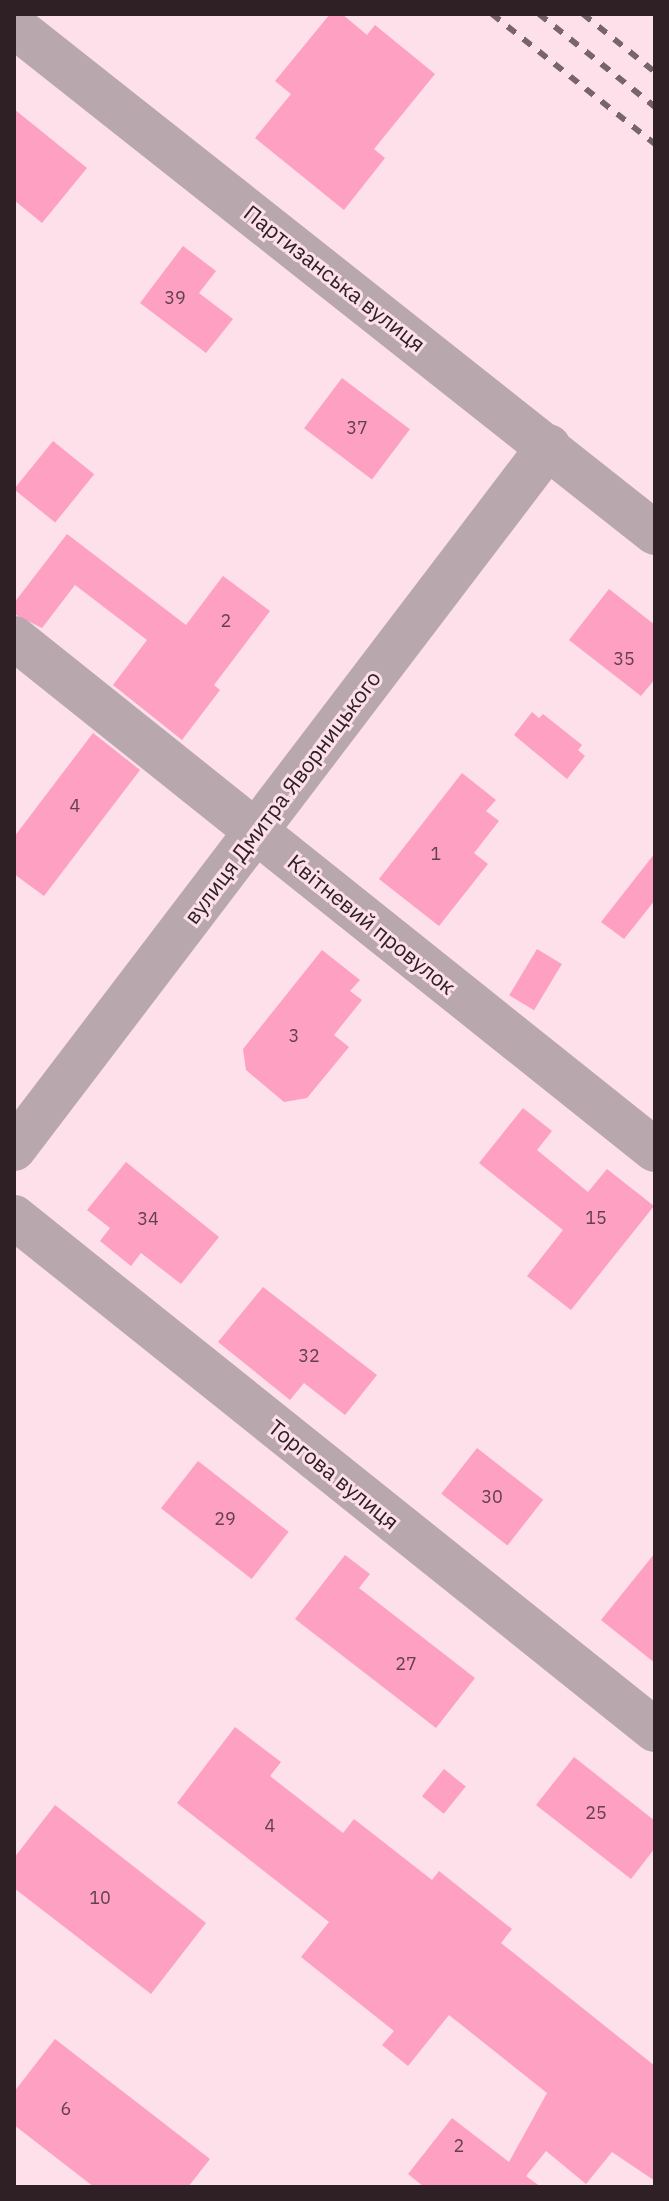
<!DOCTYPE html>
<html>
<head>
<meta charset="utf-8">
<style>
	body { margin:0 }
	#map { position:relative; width:669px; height:2201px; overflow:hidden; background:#fde0e9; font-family:"IBM Plex Sans",sans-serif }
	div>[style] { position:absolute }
	.building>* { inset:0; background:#fea0c1; transform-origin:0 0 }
	.minor>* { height:44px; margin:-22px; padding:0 22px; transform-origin:22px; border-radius:22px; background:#b8a8ad }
	.rail>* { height:6px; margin-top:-3px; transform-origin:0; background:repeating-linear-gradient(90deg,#78656b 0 10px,transparent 0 20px) }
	span { translate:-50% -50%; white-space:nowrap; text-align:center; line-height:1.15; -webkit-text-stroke:6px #fde0e9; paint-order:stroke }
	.number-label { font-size:18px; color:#62404c }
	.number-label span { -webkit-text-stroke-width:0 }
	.street-label { font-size:22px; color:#2e2025 }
	.frame { position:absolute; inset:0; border:16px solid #2e2025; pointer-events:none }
</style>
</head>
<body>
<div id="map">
	<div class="building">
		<div style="clip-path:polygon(330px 14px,342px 14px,367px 35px,375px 25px,435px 74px,374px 149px,385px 158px,344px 210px,255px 138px,291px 94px,275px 81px)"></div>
		<div style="clip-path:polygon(14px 109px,87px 168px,42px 223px,14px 200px)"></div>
		<div style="clip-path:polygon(183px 246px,216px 271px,199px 293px,233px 319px,206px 353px,140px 303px)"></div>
		<div style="left:342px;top:378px;width:85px;height:63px;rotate:37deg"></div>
		<div style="left:53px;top:441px;width:53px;height:62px;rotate:39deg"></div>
		<div style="clip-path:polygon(67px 534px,186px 625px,223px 576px,270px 611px,214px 685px,220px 690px,182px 740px,113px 685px,147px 640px,75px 585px,42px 628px,14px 614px,14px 603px)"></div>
		<div style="clip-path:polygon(609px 589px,655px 625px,655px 679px,641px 696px,569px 640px)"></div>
		<div style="clip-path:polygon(532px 712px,539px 718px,543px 714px,582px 745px,578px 750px,585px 756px,567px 779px,514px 735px)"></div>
		<div style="clip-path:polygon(93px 733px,140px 770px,44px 896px,14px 874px,14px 837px)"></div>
		<div style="clip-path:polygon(462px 773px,496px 800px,486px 811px,499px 821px,474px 853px,488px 864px,439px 926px,379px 879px)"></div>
		<div style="clip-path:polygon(655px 853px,655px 900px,624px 939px,601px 922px)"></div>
		<div style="left:537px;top:949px;width:29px;height:54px;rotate:31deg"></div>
		<div style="clip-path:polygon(322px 950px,360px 980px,350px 991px,362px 1000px,334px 1035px,349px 1047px,307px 1098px,284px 1102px,246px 1070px,243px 1049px)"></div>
		<div style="clip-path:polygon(523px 1108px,552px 1131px,537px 1150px,588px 1192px,607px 1169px,654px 1206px,571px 1310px,527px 1276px,563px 1230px,479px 1163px)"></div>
		<div style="clip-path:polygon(126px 1162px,219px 1237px,181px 1284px,141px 1253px,131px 1266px,100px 1241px,110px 1228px,87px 1210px)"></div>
		<div style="clip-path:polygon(263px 1287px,377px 1375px,345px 1415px,304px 1383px,290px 1400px,218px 1342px)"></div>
		<div style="left:477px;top:1448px;width:84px;height:58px;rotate:38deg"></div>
		<div style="left:198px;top:1461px;width:115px;height:60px;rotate:38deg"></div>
		<div style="clip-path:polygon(655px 1553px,655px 1663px,601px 1620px)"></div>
		<div style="clip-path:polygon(345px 1555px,370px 1574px,359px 1588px,475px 1678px,436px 1728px,295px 1619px)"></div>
		<div style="clip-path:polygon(235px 1727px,281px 1762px,270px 1776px,343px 1833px,354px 1819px,432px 1880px,439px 1871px,512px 1929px,501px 1943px,655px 2066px,655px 2181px,612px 2152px,586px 2184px,546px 2151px,526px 2176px,541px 2187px,424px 2187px,408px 2174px,452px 2118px,509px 2162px,547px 2093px,449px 2015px,408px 2066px,382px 2045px,394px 2031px,301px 1957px,329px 1922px,177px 1803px)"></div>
		<div style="clip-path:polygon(574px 1757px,655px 1821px,655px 1848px,631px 1879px,536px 1805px)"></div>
		<div style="left:444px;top:1769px;width:28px;height:35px;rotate:39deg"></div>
		<div style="clip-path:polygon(55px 1805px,206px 1923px,151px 1994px,14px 1888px,14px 1858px)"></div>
		<div style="clip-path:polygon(55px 2039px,210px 2159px,188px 2187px,94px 2187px,14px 2125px,14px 2092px)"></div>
	</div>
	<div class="minor">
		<div style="left:14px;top:26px;width:817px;rotate:38.34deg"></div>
		<div style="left:14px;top:638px;width:820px;rotate:38.62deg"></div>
		<div style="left:14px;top:1149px;width:883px;rotate:-52.73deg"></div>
		<div style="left:14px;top:1217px;width:821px;rotate:38.67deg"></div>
	</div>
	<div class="rail">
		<div style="left:492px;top:14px;width:208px;rotate:38.6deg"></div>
		<div style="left:539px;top:14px;width:149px;rotate:38.7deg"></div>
		<div style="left:583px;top:14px;width:92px;rotate:38.9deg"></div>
	</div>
	<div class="number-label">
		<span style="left:175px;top:298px">39</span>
		<span style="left:357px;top:428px">37</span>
		<span style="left:226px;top:621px">2</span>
		<span style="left:624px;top:659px">35</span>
		<span style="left:75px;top:806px">4</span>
		<span style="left:436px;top:854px">1</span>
		<span style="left:294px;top:1036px">3</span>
		<span style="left:596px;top:1218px">15</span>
		<span style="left:148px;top:1219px">34</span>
		<span style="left:309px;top:1356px">32</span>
		<span style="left:492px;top:1497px">30</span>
		<span style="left:225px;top:1519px">29</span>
		<span style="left:406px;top:1664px">27</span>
		<span style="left:596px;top:1813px">25</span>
		<span style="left:270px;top:1826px">4</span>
		<span style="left:100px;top:1898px">10</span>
		<span style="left:66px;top:2109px">6</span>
		<span style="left:459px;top:2146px">2</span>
	</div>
	<div class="street-label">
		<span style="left:335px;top:278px;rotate:38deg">Партизанська вулиця</span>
		<span style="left:282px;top:797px;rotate:-53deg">вулиця Дмитра Яворницького</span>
		<span style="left:372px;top:924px;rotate:39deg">Квітневий провулок</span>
		<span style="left:334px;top:1474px;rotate:39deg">Торгова вулиця</span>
	</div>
	<div class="frame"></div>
</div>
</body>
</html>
